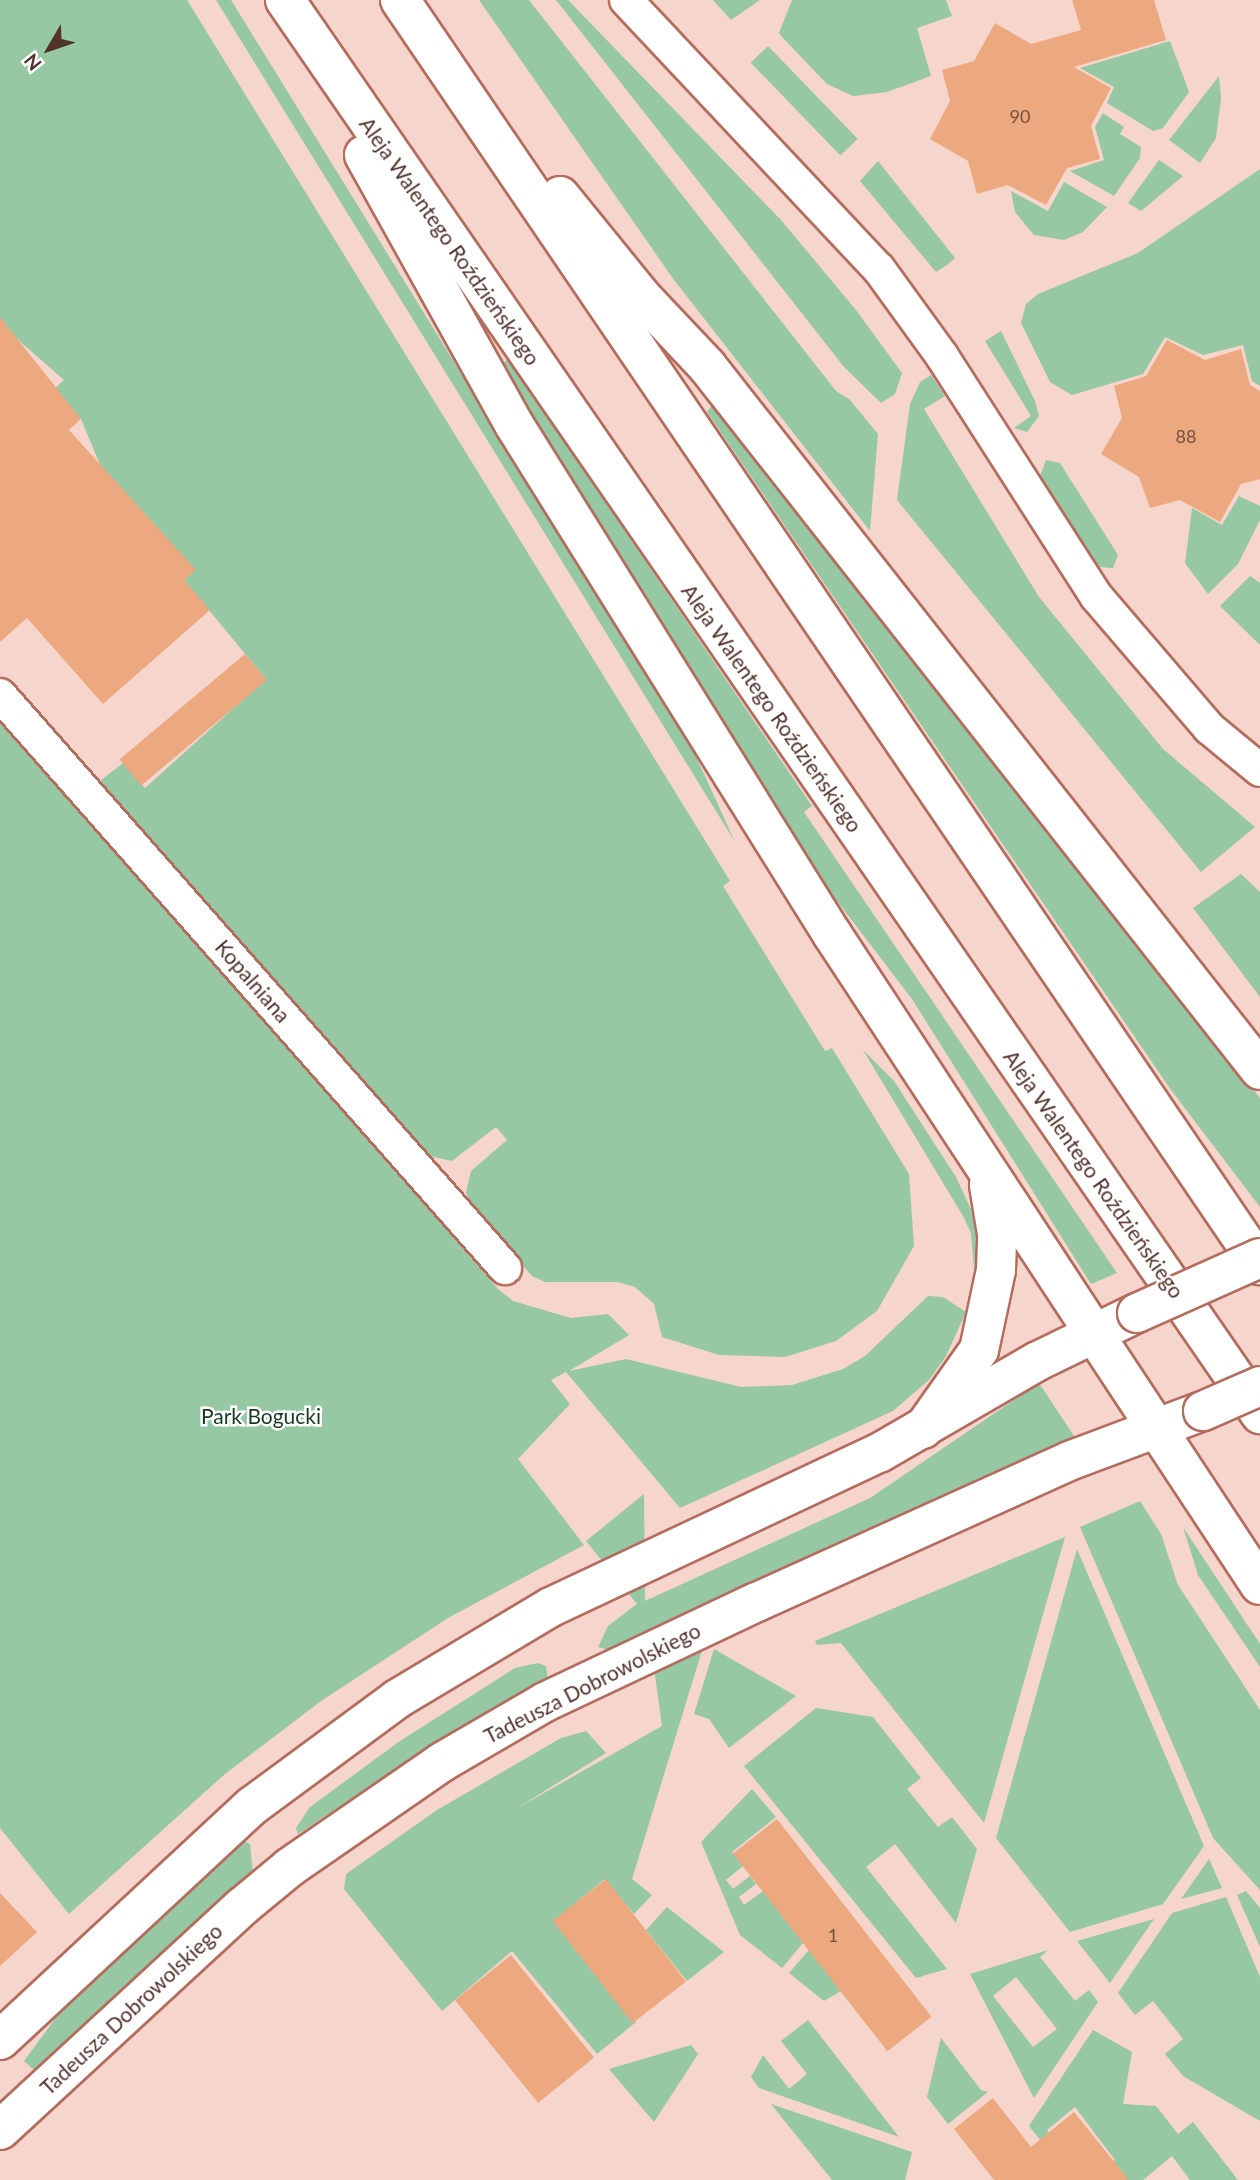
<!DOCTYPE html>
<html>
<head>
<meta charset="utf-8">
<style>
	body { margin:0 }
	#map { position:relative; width:1260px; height:2180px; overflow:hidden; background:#f6d5cd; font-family:Lato,sans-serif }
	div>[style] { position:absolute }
	.green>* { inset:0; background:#95c8a3; transform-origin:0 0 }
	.building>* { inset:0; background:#eca97f; transform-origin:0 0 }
	.roads { filter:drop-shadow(2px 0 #b56c5c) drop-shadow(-2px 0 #b56c5c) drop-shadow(0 2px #b56c5c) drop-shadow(0 -2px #b56c5c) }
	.minor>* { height:32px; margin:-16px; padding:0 16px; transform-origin:16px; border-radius:16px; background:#fff }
	.tertiary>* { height:38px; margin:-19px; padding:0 19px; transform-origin:19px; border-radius:19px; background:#fff }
	.secondary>* { height:38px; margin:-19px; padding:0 19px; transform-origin:19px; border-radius:19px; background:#fff }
	.primary>* { height:38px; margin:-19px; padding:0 19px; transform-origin:19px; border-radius:19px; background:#fff }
	.bridges { filter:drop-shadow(2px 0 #b56c5c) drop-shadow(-2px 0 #b56c5c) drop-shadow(0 2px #b56c5c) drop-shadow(0 -2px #b56c5c) }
	.tertiary-bridge>* { height:38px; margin:-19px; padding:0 19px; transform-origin:19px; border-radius:19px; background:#fff }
	span { translate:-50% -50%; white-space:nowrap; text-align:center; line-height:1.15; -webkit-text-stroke:5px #fff; paint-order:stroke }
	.number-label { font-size:18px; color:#785040 }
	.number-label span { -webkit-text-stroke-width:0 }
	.street-label { font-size:21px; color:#52322b }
	.park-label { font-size:21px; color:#153b23 }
	.north { position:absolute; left:14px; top:14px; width:70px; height:70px; -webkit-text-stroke:5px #fff; paint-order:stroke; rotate:231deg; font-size:19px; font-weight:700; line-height:28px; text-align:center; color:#52322b }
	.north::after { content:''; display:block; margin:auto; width:24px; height:32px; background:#52322b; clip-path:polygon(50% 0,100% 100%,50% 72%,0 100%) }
</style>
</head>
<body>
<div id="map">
	<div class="green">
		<div style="clip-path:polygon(0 0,187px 0,730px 881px,723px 886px,825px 1051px,832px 1048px,909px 1174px,914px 1246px,877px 1311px,836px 1341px,785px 1357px,719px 1355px,662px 1337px,654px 1304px,635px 1287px,617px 1282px,545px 1282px,532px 1276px,472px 1208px,466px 1192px,471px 1171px,507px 1140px,496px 1127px,452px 1161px,425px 1155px,100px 781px,123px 763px,145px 788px,266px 679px,184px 580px,195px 570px,101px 467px,81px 419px,54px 389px,64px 380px,16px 338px,0 317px)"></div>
		<div style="clip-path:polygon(216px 0,231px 0,379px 240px,694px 752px,735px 842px)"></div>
		<div style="clip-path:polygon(479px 0,529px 0,836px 391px,849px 399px,878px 434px,870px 531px,674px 280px)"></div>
		<div style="clip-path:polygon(556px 0,568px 0,781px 220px,856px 310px,902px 373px,895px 394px,881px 403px,844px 367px)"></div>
		<div style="clip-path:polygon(713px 0,760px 0,731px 20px)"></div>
		<div style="clip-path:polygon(792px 0,946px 0,952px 16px,917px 28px,931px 76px,887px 92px,853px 96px,827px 84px,782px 37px,779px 33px)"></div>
		<div style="clip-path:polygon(1170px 41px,1189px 92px,1163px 128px,1153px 131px,1107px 103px,1114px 87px,1080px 68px)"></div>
		<div style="left:768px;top:46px;width:129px;height:24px;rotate:46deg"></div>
		<div style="clip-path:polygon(1219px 76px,1221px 99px,1216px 138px,1200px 163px,1169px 140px)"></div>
		<div style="clip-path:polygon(1103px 113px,1124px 127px,1120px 134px,1141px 147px,1140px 158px,1114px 196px,1070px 171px,1104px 160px,1095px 127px)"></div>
		<div style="clip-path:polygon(1159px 160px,1183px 176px,1141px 211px,1128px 203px)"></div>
		<div style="clip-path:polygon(878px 161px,955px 258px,947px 265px,936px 272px,860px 181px)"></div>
		<div style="clip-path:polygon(1260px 169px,1260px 386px,1252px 381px,1243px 345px,1203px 355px,1165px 337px,1143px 374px,1072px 395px,1050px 382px,1021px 323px,1026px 304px,1038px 294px,1138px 253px)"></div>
		<div style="clip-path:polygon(1064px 182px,1107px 207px,1083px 232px,1064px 240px,1034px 235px,1015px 212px,1011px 191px,1048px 211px)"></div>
		<div style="clip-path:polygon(1001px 331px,1035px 401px,1039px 416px,1027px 432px,1014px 428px,1031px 416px,985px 341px)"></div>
		<div style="clip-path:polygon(508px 359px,812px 806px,804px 812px,1117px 1273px,1091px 1284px,912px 999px,811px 867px,500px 366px)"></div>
		<div style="clip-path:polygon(931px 375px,945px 396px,924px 409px,1039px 597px,1163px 749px,1255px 827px,1201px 872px,897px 500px,910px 404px,920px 382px)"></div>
		<div style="clip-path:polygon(712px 405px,1260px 1098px,1260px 1207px,1171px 1090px,707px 412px)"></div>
		<div style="clip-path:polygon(1046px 460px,1060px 463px,1118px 555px,1113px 568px,1099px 567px,1040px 476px)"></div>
		<div style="clip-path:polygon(1239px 496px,1260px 506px,1260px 520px,1238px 564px,1208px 594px,1185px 563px,1192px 508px,1222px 525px)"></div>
		<div style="clip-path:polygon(1250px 576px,1260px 583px,1260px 645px,1220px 606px)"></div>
		<div style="clip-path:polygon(0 717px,498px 1289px,513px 1301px,571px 1318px,608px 1314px,629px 1335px,569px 1371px,626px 1359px,741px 1387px,792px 1385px,843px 1369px,865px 1356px,928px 1296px,943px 1297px,966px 1312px,946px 1356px,929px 1380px,893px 1411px,680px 1508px,566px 1372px,551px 1380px,570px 1404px,518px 1459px,584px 1545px,448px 1618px,321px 1701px,225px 1774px,69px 1914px,0 1828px)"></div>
		<div style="clip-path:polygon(1241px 874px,1260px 892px,1260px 997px,1193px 908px)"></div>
		<div style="clip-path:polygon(863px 1050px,894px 1081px,956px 1177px,975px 1218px,980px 1275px,974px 1269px,971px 1233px,963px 1216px)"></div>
		<div style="clip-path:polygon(1039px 1383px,1076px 1439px,663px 1625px,704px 1644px,632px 1879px,652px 1895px,634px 1914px,605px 1879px,553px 1921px,636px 2022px,597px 2054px,512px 1951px,442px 2011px,344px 1889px,346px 1874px,437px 1810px,561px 1738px,586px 1731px,606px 1753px,514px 1810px,662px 1726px,649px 1632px,608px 1650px,598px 1647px,608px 1626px,637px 1604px,586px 1541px,644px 1494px,645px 1601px,870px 1498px)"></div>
		<div style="clip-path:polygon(1140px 1501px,1161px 1534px,1178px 1585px,1260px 1710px,1260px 1890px,1213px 1838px,1080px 1527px)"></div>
		<div style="clip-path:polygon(1183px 1527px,1260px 1644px,1260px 1667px,1198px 1575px)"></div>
		<div style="clip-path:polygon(1065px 1537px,1036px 1639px,984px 1823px,841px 1643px,817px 1645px,815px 1641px)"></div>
		<div style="clip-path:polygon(1077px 1549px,1204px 1846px,1163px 1904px,1070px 1932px,996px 1838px)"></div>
		<div style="clip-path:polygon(714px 1649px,796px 1696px,729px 1748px,709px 1719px,694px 1714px)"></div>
		<div style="clip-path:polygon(538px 1663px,546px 1666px,548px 1679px,442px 1739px,298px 1834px,296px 1828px,310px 1807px,400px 1741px,515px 1668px)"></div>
		<div style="clip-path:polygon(816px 1708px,873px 1717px,921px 1778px,907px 1789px,938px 1827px,952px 1817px,977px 1849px,956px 1923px,895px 1844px,866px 1867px,947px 1969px,916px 1978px,744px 1766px)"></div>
		<div style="clip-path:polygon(752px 1789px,776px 1817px,732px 1852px,743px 1866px,726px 1880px,733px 1889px,750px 1876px,756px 1884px,739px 1897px,744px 1905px,763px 1891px,803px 1943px,782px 1968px,740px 1935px,701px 1842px)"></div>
		<div style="clip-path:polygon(240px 1839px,250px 1844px,253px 1873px,35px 2071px,24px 2061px,72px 1996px)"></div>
		<div style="clip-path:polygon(1209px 1859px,1222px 1888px,1181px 1899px)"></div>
		<div style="clip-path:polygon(1246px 1891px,1260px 1908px,1260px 1947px,1237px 1895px)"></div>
		<div style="clip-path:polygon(1226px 1897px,1260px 1977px,1260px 2121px,1183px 2076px,1165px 2054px,1183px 2039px,1153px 2001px,1135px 2015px,1118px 1993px,1172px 1913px)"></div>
		<div style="clip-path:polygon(667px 1907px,724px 1952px,687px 1981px,646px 1930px)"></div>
		<div style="clip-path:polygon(1154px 1919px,1110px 1983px,1077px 1941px)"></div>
		<div style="clip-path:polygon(809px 1950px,841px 1991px,824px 2001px,789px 1973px)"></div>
		<div style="clip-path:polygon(evenodd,1048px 1950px,1040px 1957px,1075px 2001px,1089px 1990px,1098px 2002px,1034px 2098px,970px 1974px,1048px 1950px,1016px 1977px,1057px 2029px,1033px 2047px,993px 1996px,1016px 1977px)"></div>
		<div style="clip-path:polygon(808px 2020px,899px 2137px,759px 2088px,751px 2077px,763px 2055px,789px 2089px,807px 2074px,781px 2041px)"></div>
		<div style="clip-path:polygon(1093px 2030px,1132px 2052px,1123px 2104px,1156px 2106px,1178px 2134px,1193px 2122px,1238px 2180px,1190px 2180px,1172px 2156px,1143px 2180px,1090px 2180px,1115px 2160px,1075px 2107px,1047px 2130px,1086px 2180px,1072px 2180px,1029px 2126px)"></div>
		<div style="clip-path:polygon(941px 2038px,981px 2090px,988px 2092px,948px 2124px,927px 2097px)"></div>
		<div style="clip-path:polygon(691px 2045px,698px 2054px,654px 2122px,609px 2069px)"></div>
		<div style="clip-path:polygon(771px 2104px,912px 2152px,905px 2180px,832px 2180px)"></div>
	</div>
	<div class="building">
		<div style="clip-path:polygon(1072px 0,1154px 0,1166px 40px,1074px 67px,1111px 88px,1091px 126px,1100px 159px,1067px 168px,1046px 205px,1008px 185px,977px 194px,968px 161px,930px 139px,950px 101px,942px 70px,974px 61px,995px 23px,1031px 44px,1081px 30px)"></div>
		<div style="clip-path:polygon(0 317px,81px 419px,69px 430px,196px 570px,184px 580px,210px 610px,103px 704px,27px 618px,0 642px)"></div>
		<div style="clip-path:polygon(1167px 340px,1205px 360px,1241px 349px,1250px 385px,1260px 391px,1260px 479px,1241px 484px,1220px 522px,1180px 500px,1150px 508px,1139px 477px,1101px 454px,1122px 418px,1114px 386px,1146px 376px)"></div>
		<div style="left:245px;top:654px;width:34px;height:164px;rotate:50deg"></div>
		<div style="left:777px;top:1819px;width:251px;height:56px;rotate:52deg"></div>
		<div style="left:606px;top:1879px;width:130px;height:68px;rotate:52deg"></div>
		<div style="clip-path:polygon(0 1893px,37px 1932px,0 1966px)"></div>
		<div style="left:511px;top:1955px;width:132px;height:72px;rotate:51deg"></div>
		<div style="clip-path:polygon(993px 2098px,1031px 2147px,1074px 2112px,1129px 2180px,994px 2180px,954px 2129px)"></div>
	</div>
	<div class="roads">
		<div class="minor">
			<div style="left:626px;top:0;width:369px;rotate:46.8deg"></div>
			<div style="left:879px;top:269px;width:107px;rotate:54.1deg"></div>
			<div style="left:942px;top:356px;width:285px;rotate:57.3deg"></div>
			<div style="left:1096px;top:596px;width:174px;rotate:49.4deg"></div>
			<div style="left:1209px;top:728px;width:66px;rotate:39.5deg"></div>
			<div style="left:0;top:695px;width:764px;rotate:48.61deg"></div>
		</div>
		<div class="tertiary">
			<div style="left:0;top:2040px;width:344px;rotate:-42.9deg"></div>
			<div style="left:252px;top:1806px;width:180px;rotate:-36.4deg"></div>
			<div style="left:397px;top:1699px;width:179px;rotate:-30.9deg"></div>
			<div style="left:551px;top:1607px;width:362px;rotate:-25.2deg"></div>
			<div style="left:879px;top:1453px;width:184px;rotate:-30.1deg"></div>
			<div style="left:1038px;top:1361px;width:110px;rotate:-25.9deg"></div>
			<div style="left:0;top:2130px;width:330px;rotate:-42.7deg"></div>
			<div style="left:243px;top:1906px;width:61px;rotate:-39.7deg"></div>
			<div style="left:290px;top:1867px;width:185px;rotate:-34.6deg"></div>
			<div style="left:442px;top:1762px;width:119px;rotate:-30.2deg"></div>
			<div style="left:545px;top:1702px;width:234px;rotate:-25.3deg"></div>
			<div style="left:757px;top:1602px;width:342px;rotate:-24.3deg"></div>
			<div style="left:1069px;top:1461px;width:143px;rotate:-20.5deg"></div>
		</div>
		<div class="secondary">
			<div style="left:1093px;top:1332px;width:303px;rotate:56.6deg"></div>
		</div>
		<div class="primary">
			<div style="left:285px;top:0;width:1718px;rotate:55.41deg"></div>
			<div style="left:400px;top:0;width:1530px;rotate:55.79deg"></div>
			<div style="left:364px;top:155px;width:310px;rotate:60.9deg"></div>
			<div style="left:515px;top:426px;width:599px;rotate:58.04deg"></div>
			<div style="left:832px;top:934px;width:476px;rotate:56.7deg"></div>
			<div style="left:560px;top:196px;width:130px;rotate:50.9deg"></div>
			<div style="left:642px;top:297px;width:95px;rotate:46.7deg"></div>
			<div style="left:707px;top:366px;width:895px;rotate:51.85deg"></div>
			<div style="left:923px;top:1429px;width:97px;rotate:-54.7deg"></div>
			<div style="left:979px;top:1350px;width:82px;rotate:-78deg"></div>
			<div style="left:996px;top:1270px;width:36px;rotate:-88deg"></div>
			<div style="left:997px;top:1234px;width:50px;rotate:-99.3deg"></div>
		</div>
	</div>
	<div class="bridges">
		<div class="tertiary-bridge">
			<div style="left:1137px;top:1313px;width:135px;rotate:-24.1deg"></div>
			<div style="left:1203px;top:1411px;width:62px;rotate:-23.7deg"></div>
		</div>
	</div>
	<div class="number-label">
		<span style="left:1020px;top:116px">90</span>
		<span style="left:1186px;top:436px">88</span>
		<span style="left:833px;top:1935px">1</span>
	</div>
	<div class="street-label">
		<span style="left:450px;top:241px;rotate:55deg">Aleja Walentego Roździeńskiego</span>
		<span style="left:772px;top:708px;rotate:55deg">Aleja Walentego Roździeńskiego</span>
		<span style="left:253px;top:981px;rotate:49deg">Kopalniana</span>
		<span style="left:1094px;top:1174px;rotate:55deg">Aleja Walentego Roździeńskiego</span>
		<span style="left:592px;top:1683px;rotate:-27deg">Tadeusza Dobrowolskiego</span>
		<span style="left:131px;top:2009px;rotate:-43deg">Tadeusza Dobrowolskiego</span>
	</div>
	<div class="park-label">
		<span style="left:261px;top:1416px">Park Bogucki</span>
	</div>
	<div class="north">N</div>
</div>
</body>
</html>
